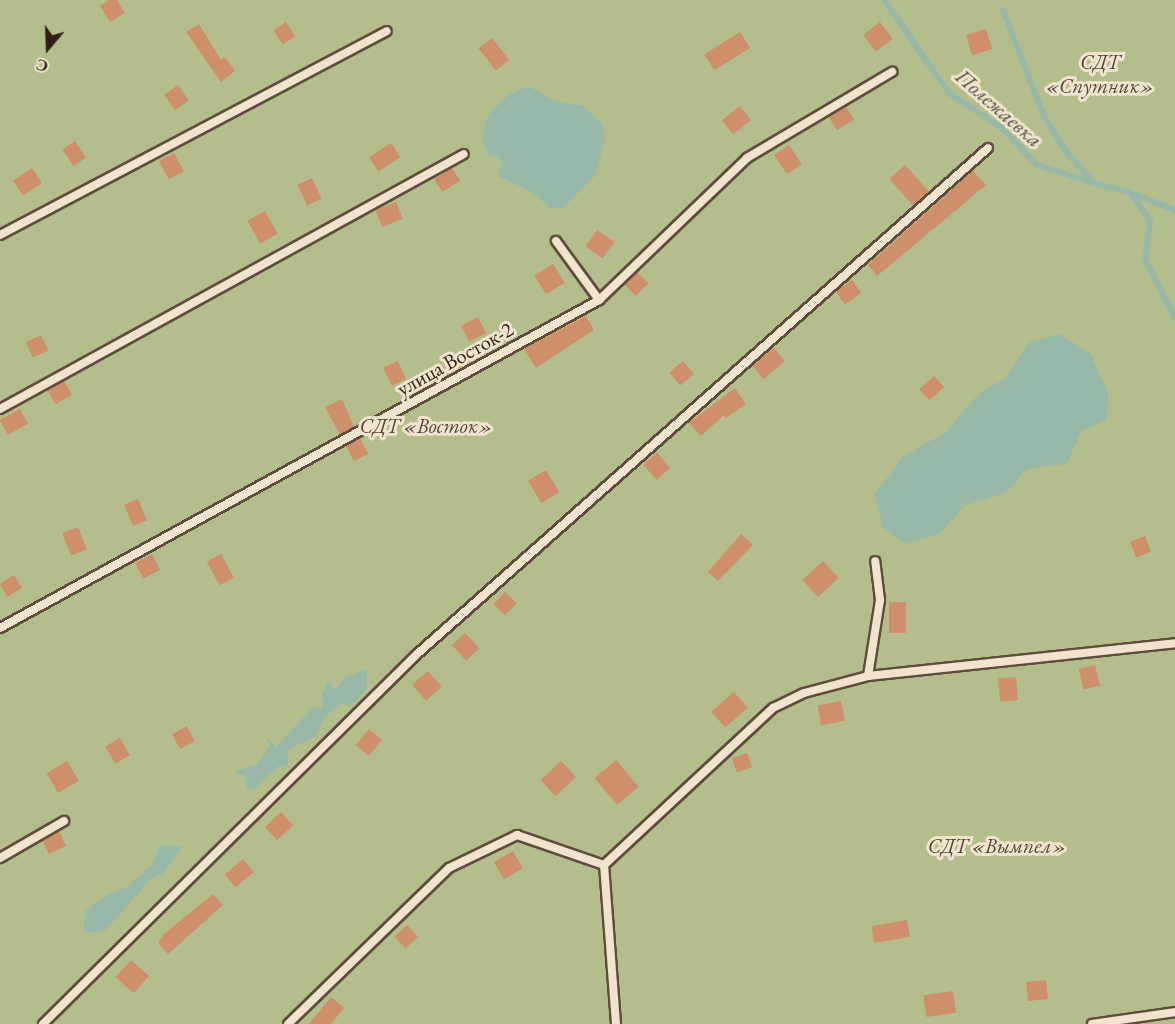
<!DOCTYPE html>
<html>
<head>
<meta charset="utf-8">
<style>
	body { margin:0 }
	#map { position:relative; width:1175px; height:1024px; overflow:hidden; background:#e8d6b0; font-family:"EB Garamond",serif }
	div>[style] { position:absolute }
	.green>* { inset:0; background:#b4be8d; transform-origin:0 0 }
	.water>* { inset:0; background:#98b9a8 }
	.stream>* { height:6px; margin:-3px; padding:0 3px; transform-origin:3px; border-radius:3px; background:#98b9a8 }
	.building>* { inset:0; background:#ce8f6a; transform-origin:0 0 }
	.roads { filter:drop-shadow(2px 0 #5f4c3c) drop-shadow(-2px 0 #5f4c3c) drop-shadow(0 2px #5f4c3c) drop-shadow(0 -2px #5f4c3c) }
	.service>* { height:8px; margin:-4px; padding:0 4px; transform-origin:4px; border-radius:4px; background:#f0e4cc }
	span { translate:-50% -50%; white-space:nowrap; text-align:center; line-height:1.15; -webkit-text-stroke:6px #f0e4cc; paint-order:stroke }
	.park-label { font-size:21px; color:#524634; font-style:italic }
	.street-label { font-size:21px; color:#311e16 }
	.water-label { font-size:22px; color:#504c42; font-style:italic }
	.north { position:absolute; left:18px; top:18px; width:60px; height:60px; -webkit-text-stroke:4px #f0e4cc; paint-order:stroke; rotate:199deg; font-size:16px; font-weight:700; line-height:24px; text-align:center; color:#311e16 }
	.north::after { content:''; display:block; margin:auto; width:21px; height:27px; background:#311e16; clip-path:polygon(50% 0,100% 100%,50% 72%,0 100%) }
</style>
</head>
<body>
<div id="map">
	<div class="green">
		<div style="left:0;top:0;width:1175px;height:1024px"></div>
	</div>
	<div class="water">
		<div style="clip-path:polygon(522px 88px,532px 88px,552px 100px,584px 106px,602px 123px,605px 140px,595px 176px,562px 209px,550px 208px,530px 191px,498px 176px,502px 163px,495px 155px,490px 156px,483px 144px,484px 125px,489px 114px,508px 95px)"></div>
		<div style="clip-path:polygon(1060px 334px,1090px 353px,1108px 391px,1107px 420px,1081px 431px,1067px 464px,1027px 469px,1007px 492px,964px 506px,940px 534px,906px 544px,882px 527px,875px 494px,902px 457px,946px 432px,979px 393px,1005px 379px,1028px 343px)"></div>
		<div style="clip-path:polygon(367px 669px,367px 688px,353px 705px,340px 704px,324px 718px,316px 736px,288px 750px,288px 766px,279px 766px,253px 790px,247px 788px,244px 775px,236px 775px,236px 770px,256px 765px,270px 747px,265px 736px,276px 747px,312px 707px,322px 707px,322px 695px,328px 681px,335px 689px,345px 678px)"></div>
		<div style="clip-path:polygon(160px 845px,183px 846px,164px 873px,150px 880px,105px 931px,83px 933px,86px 910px,108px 894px,127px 887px,152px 865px)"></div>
	</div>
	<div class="stream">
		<div style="left:884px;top:0;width:113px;rotate:55deg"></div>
		<div style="left:949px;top:93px;width:65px;rotate:33.7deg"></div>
		<div style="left:1003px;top:129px;width:50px;rotate:46.6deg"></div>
		<div style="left:1037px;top:165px;width:60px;rotate:17.5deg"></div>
		<div style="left:1003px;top:10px;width:114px;rotate:68.9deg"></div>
		<div style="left:1044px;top:116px;width:44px;rotate:58.1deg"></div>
		<div style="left:1067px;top:153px;width:40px;rotate:48deg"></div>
		<div style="left:1094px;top:183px;width:38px;rotate:15deg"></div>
		<div style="left:1131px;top:193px;width:34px;rotate:56deg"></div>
		<div style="left:1150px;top:221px;width:38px;rotate:97deg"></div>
		<div style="left:1145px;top:259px;width:66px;rotate:63deg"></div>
		<div style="left:1131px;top:193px;width:47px;rotate:21.1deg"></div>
	</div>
	<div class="building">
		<div style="clip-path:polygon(109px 0,117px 0,125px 13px,110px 22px,100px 6px)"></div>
		<div style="left:286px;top:22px;width:17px;height:15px;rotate:57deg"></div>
		<div style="left:880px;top:22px;width:21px;height:21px;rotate:53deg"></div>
		<div style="clip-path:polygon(199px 24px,221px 60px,225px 57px,235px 71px,221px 82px,186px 32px)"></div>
		<div style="left:986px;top:29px;width:21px;height:21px;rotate:73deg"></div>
		<div style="left:740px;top:32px;width:19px;height:42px;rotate:58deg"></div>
		<div style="left:492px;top:38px;width:28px;height:17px;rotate:52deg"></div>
		<div style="left:178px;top:85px;width:19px;height:17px;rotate:55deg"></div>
		<div style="left:740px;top:106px;width:18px;height:23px;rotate:52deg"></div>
		<div style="left:846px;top:107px;width:15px;height:20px;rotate:58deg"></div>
		<div style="left:75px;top:141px;width:20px;height:15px;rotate:57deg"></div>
		<div style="left:391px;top:143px;width:17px;height:26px;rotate:57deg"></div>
		<div style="left:789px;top:145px;width:23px;height:18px;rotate:56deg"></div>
		<div style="left:174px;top:153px;width:21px;height:17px;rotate:62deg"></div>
		<div style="left:905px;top:165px;width:36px;height:21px;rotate:48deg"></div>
		<div style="left:32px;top:168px;width:18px;height:23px;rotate:56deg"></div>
		<div style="left:452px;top:168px;width:15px;height:21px;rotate:58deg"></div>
		<div style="clip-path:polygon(973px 171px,986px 185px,877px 276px,868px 265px)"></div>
		<div style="left:312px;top:178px;width:23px;height:16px;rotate:65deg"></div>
		<div style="left:396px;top:202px;width:18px;height:22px;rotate:68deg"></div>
		<div style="left:265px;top:211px;width:26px;height:20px;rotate:61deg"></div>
		<div style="left:597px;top:230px;width:21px;height:20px;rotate:35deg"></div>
		<div style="left:553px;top:264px;width:22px;height:22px;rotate:58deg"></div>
		<div style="left:637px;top:272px;width:16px;height:18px;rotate:45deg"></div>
		<div style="left:852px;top:280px;width:16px;height:20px;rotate:55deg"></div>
		<div style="clip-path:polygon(586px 316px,594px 330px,536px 368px,524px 349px)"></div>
		<div style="left:478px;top:317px;width:18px;height:19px;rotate:63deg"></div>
		<div style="left:41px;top:335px;width:17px;height:17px;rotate:65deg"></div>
		<div style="left:774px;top:348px;width:17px;height:28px;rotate:50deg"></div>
		<div style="left:398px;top:361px;width:20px;height:16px;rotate:66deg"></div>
		<div style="left:683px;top:361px;width:17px;height:18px;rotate:50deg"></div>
		<div style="left:934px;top:376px;width:15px;height:20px;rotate:48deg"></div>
		<div style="left:64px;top:381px;width:16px;height:19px;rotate:60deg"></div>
		<div style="clip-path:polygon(735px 388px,746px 404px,726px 418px,724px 415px,701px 436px,689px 423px)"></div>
		<div style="clip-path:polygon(342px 399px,354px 427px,340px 435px,325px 407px)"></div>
		<div style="left:20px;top:409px;width:17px;height:23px;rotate:62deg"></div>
		<div style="left:360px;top:438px;width:18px;height:16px;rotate:63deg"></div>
		<div style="left:657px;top:453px;width:20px;height:18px;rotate:49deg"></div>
		<div style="left:546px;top:470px;width:26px;height:21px;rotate:59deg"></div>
		<div style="left:138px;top:499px;width:23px;height:15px;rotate:67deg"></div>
		<div style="left:78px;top:527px;width:24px;height:17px;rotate:68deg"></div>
		<div style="clip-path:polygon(741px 534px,753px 545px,718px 581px,708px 572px)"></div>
		<div style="left:1145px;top:536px;width:17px;height:16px;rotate:69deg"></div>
		<div style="left:152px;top:554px;width:18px;height:19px;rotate:63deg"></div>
		<div style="left:221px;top:554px;width:27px;height:16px;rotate:62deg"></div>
		<div style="left:823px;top:561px;width:23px;height:28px;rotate:47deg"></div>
		<div style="left:14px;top:575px;width:15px;height:17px;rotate:58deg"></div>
		<div style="left:505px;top:592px;width:16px;height:17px;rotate:43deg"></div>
		<div style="left:889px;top:602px;width:17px;height:31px"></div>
		<div style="left:465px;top:633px;width:21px;height:18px;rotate:47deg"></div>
		<div style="left:1095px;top:665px;width:21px;height:17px;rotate:76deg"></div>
		<div style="left:428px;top:671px;width:21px;height:21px;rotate:49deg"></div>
		<div style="left:1016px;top:677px;width:23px;height:18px;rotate:85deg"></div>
		<div style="left:734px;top:692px;width:21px;height:30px;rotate:49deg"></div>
		<div style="left:841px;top:701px;width:20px;height:24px;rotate:79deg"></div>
		<div style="left:187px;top:726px;width:17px;height:17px;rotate:62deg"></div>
		<div style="left:369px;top:729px;width:17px;height:21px;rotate:40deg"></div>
		<div style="left:120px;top:738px;width:20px;height:17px;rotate:60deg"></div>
		<div style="left:747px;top:753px;width:15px;height:16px;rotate:70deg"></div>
		<div style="left:616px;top:760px;width:35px;height:28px;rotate:50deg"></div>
		<div style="left:67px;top:761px;width:23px;height:24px;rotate:59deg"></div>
		<div style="left:561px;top:761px;width:22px;height:28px;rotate:47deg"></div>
		<div style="left:281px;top:812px;width:18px;height:22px;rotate:47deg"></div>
		<div style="clip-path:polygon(59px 831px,66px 846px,49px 854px,42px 841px)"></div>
		<div style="left:513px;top:851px;width:20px;height:22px;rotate:60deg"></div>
		<div style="left:243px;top:859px;width:17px;height:24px;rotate:50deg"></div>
		<div style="clip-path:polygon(213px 894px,223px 905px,168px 954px,158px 943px,164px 934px)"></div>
		<div style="left:907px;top:920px;width:17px;height:36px;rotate:80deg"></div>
		<div style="left:407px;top:925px;width:16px;height:17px;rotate:47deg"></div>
		<div style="left:131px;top:960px;width:24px;height:23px;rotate:42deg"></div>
		<div style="left:1046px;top:980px;width:19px;height:20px;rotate:84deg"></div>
		<div style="left:953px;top:991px;width:22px;height:30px;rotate:82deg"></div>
		<div style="clip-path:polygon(331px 997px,344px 1008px,331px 1024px,309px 1024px)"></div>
	</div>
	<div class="roads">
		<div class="service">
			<div style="left:0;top:235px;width:437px;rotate:-27.8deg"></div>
			<div style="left:556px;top:241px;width:73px;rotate:53.9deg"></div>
			<div style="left:0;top:409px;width:529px;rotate:-28.79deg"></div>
			<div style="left:0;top:628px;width:683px;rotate:-28.7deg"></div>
			<div style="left:599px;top:300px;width:205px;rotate:-43.8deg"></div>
			<div style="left:747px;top:158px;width:169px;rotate:-30.7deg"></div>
			<div style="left:868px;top:676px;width:77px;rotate:-81deg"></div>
			<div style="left:880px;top:600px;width:39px;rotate:-97deg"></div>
			<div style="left:0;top:858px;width:74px;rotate:-30deg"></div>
			<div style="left:43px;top:1024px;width:525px;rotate:-44.69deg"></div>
			<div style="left:416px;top:655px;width:764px;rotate:-41.55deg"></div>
			<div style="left:288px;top:1024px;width:224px;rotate:-44.1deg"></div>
			<div style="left:449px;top:868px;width:76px;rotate:-25.9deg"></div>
			<div style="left:517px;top:835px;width:92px;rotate:19deg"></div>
			<div style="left:616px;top:1024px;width:159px;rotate:-94.3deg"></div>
			<div style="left:604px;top:865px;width:231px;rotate:-42.9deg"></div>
			<div style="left:773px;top:708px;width:34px;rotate:-26deg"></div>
			<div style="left:804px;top:693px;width:66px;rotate:-14.9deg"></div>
			<div style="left:868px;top:676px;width:309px;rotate:-6.1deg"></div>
			<div style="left:1092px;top:1024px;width:84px;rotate:-8.2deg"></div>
		</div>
	</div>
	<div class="park-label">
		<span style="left:1100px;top:74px">СДТ<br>«Спутник»</span>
		<span style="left:426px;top:426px">СДТ «Восток»</span>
		<span style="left:997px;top:846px">СДТ «Вымпел»</span>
	</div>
	<div class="street-label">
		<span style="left:455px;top:359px;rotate:-29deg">улица Восток-2</span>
	</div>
	<div class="water-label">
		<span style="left:999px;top:108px;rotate:41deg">Полежаевка</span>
	</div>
	<div class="north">С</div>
</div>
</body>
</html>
